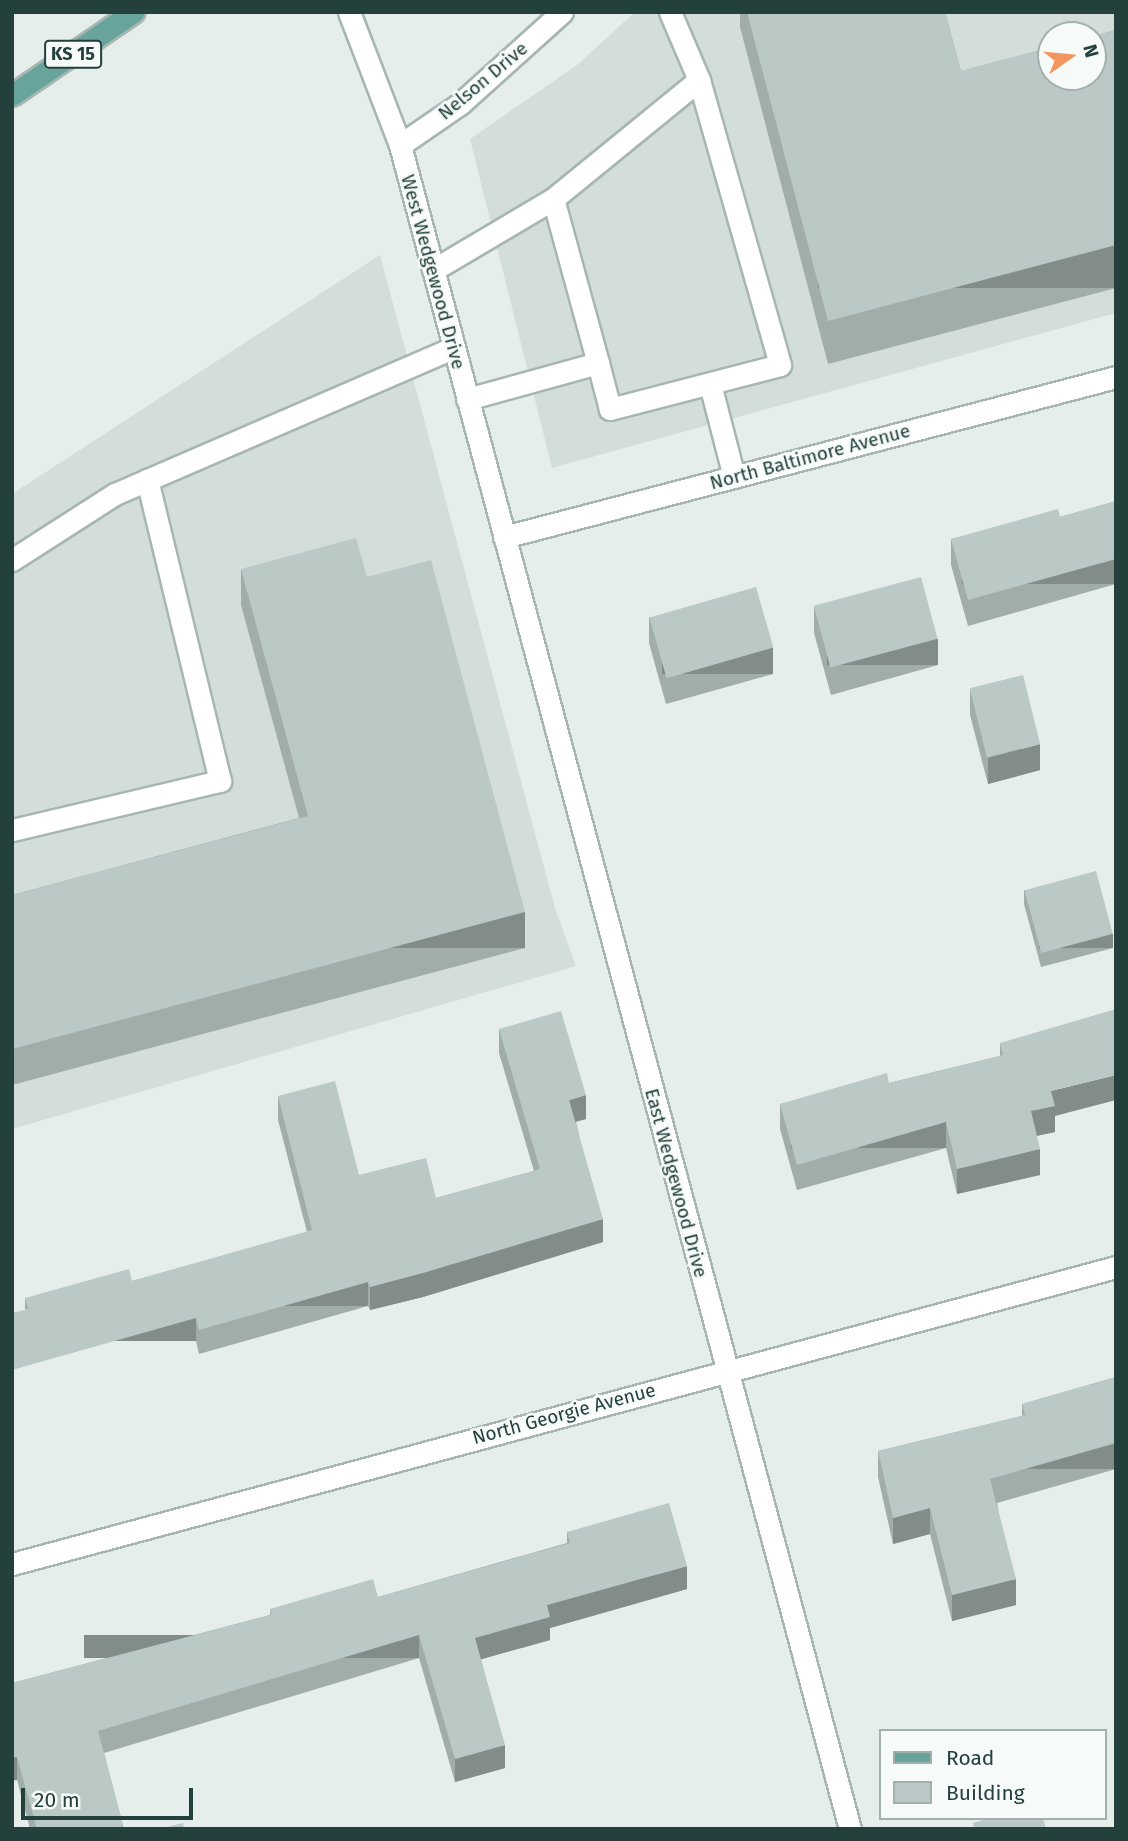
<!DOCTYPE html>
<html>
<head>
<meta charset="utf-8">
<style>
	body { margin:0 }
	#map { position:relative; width:1128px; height:1841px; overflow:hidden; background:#e5eeeb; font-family:"Fira Sans",sans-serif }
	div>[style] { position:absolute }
	.built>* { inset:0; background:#d3deda }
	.roads { filter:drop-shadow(2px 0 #a7b6b3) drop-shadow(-2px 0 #a7b6b3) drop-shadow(0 2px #a7b6b3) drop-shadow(0 -2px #a7b6b3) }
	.service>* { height:21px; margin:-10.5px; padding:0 10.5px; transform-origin:10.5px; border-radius:10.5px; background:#fff }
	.minor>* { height:21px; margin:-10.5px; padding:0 10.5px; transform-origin:10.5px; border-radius:10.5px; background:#fff }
	.primary>* { height:21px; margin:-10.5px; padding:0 10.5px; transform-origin:10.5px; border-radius:10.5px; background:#69a49c }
	.wall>* { inset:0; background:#a0ada9 }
	.shaded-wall>* { inset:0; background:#828d8a; transform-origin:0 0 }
	.building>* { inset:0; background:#bac9c5; transform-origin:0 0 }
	span { translate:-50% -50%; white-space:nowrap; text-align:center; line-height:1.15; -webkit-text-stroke:5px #f6faf9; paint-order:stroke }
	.shield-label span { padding:2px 5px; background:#f6faf9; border:2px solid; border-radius:5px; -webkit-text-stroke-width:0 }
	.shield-label { font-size:18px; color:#23403c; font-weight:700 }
	.street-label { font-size:19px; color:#23403c }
	.frame { position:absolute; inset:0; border:14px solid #23403c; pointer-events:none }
	.legend { position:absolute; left:879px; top:1729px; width:228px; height:91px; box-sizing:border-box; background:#f6faf9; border:2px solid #a2b0ad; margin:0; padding:9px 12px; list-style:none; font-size:21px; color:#23403c }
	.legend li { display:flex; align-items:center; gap:14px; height:35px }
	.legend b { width:35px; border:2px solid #a2b0ad }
	.north { position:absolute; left:1037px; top:21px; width:70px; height:70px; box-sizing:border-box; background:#f6faf9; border:2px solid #a2b0ad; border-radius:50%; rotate:75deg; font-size:19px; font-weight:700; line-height:28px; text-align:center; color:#23403c }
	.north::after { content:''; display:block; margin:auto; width:24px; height:32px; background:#f3955e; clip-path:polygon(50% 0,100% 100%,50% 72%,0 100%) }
	.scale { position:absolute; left:21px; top:1788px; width:172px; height:32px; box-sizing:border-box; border:4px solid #23403c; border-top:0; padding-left:9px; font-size:21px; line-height:24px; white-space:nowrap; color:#23403c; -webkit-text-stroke:5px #f6faf9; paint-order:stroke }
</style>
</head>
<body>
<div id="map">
	<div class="built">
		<div style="clip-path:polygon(evenodd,635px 12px,1116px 12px,1116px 313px,552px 468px,470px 139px,577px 65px,635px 12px,1051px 35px,1093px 35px,1093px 77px,1051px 77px,1051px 35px)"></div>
		<div style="clip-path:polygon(380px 255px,555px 908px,576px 966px,12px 1129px,12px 494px)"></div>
	</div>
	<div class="roads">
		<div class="service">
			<div style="left:670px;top:12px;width:74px;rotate:66.9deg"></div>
			<div style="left:433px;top:270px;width:139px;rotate:-30.6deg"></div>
			<div style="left:710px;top:384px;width:96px;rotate:75.5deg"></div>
			<div style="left:467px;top:399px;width:136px;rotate:-15.4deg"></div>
			<div style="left:598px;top:363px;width:170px;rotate:-105.3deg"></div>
			<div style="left:553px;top:199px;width:188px;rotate:-39.2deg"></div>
			<div style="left:699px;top:80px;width:296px;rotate:74.1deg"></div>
			<div style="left:780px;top:365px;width:176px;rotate:165.5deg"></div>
			<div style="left:610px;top:409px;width:48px;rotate:-104.6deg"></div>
			<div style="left:12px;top:560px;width:122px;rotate:-32.7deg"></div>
			<div style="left:115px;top:494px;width:369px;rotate:-23.4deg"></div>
			<div style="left:12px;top:830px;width:214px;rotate:-13.3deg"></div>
			<div style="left:220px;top:781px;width:310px;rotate:-103.6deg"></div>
		</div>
		<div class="minor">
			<div style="left:349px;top:12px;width:142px;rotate:69deg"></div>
			<div style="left:400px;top:145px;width:1743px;rotate:75.04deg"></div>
			<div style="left:400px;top:145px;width:74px;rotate:-34.5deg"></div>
			<div style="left:461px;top:103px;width:136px;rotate:-42deg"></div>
			<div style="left:504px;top:537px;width:633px;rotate:-14.65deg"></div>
			<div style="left:12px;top:1564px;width:1143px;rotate:-15.06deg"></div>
		</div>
		<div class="primary">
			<div style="left:12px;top:95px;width:147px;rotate:-34.4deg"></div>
		</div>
	</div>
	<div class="wall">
		<div style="clip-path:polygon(740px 12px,945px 12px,961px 71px,1116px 30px,1116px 288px,828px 364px,740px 27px)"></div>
		<div style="clip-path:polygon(1116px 501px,1116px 584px,968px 626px,951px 565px,951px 539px,1060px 517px)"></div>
		<div style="clip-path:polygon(241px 569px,367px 577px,525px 948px,12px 1085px,12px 895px,299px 818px,241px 605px)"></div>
		<div style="clip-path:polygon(814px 607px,938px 665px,831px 695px,814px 633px)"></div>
		<div style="clip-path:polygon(649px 617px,773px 674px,666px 704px,649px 643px)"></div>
		<div style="clip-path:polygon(970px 689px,1040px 770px,988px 784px,970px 715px)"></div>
		<div style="clip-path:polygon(1024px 890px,1113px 948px,1041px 967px,1024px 904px)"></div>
		<div style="clip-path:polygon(499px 1029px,586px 1119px,576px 1122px,603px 1242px,423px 1297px,370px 1310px,368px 1306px,199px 1354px,196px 1341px,25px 1309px,25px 1298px,132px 1281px,307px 1232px,278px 1120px,278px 1096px,359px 1175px,436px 1198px,534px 1171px,499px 1053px)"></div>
		<div style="clip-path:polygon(1000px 1043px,1055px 1116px,1055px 1132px,1036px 1136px,1040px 1175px,957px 1194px,946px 1148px,797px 1190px,780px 1129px,780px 1104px,889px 1083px,1000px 1056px)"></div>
		<div style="clip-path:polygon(1116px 1377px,1116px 1469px,997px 1503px,1016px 1605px,952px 1621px,930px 1534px,893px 1544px,878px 1477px,878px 1451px,1022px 1416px,1022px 1404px)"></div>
		<div style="clip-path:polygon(567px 1532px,687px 1589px,550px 1628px,550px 1640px,481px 1659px,505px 1768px,455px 1782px,419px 1658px,104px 1753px,124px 1829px,30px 1829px,17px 1780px,12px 1781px,12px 1683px,270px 1615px,270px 1609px,378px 1597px,567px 1543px)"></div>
	</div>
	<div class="shaded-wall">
		<div style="left:1116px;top:245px;width:43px;height:298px;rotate:90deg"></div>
		<div style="left:1116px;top:559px;width:25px;height:154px;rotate:90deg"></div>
		<div style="left:938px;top:639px;width:26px;height:111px;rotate:90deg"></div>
		<div style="left:773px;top:648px;width:26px;height:111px;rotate:90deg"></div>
		<div style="clip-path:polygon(1040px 744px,1040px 770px,988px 784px,988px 758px)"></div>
		<div style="left:525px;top:912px;width:36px;height:531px;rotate:90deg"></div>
		<div style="left:1113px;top:934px;width:14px;height:74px;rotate:90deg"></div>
		<div style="clip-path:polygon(1116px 1075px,1116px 1100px,1055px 1116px,1055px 1132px,1031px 1137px,1031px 1111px,1051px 1091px)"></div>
		<div style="clip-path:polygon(586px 1095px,586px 1119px,569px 1123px,569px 1100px)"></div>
		<div style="left:946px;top:1122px;width:26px;height:155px;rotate:90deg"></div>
		<div style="clip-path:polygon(1040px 1149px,1040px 1175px,957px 1194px,957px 1169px)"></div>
		<div style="clip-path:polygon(603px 1219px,603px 1242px,423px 1297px,370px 1310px,370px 1287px)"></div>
		<div style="left:368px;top:1282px;width:24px;height:176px;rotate:90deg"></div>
		<div style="left:196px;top:1318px;width:23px;height:191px;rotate:90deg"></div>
		<div style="left:1116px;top:1443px;width:26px;height:131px;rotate:90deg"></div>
		<div style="clip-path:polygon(930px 1508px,930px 1534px,893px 1544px,893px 1518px)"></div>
		<div style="clip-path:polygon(687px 1566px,687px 1589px,550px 1628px,550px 1640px,475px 1661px,475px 1638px,547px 1605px)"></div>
		<div style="clip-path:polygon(1016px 1579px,1016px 1605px,952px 1621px,952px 1595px)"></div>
		<div style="left:419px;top:1635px;width:23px;height:335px;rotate:90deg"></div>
		<div style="clip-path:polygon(505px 1745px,505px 1768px,455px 1782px,455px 1759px)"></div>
		<div style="left:17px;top:1757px;width:23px;height:5px;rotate:90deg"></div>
	</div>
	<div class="building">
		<div style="clip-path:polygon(747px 12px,945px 12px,961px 71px,1051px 47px,1051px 77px,1093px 77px,1093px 36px,1116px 30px,1116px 245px,828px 321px)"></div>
		<div style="clip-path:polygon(1116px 501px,1116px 559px,968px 600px,951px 539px,1058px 509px,1060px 517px)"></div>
		<div style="clip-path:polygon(356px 538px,367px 577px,431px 560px,525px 912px,12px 1049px,12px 895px,308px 816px,241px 569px)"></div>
		<div style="left:921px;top:577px;width:64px;height:111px;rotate:75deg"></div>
		<div style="left:756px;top:587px;width:63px;height:111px;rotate:74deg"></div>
		<div style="left:1023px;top:675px;width:71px;height:55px;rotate:76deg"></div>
		<div style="left:1096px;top:871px;width:65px;height:74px;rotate:75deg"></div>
		<div style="clip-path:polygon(1116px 1009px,1116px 1075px,1051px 1091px,1055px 1106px,1031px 1111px,1040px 1149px,957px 1169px,946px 1122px,797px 1165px,780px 1104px,887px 1073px,889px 1083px,1003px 1055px,1000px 1043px)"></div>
		<div style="clip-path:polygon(561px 1011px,586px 1095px,569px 1100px,603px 1219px,423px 1273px,370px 1287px,368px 1282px,199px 1330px,196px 1318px,12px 1370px,12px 1313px,28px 1309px,25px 1298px,129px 1269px,132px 1281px,312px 1230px,278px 1096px,335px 1081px,359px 1175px,426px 1158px,436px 1198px,540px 1169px,499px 1029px)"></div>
		<div style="clip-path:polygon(1116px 1377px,1116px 1443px,990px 1479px,1016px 1579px,952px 1595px,930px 1508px,893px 1518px,878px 1451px,1025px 1415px,1022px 1404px)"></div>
		<div style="clip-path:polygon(669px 1503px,687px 1566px,547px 1605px,550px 1617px,475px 1638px,505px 1745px,455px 1759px,419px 1635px,98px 1731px,124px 1829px,37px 1829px,17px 1757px,12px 1758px,12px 1683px,271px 1615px,270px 1609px,373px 1579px,378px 1597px,570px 1543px,567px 1532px)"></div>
		<div style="clip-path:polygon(990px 1818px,1043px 1818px,1046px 1829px,974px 1829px,973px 1823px)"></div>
		<div style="clip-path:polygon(183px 1823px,184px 1829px,159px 1829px)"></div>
	</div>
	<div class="shield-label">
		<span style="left:73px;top:54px">KS 15</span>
	</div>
	<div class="street-label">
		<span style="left:483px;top:81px;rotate:-40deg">Nelson Drive</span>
		<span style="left:433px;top:272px;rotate:75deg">West Wedgewood Drive</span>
		<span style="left:810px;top:457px;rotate:-15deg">North Baltimore Avenue</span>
		<span style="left:676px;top:1183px;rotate:75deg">East Wedgewood Drive</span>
		<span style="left:564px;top:1414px;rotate:-15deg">North Georgie Avenue</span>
	</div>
	<div class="frame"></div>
	<ul class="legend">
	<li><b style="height:9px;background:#69a49c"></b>Road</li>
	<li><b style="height:19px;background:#bac9c5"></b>Building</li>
	</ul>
	<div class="north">N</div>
	<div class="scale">20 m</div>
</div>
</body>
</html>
